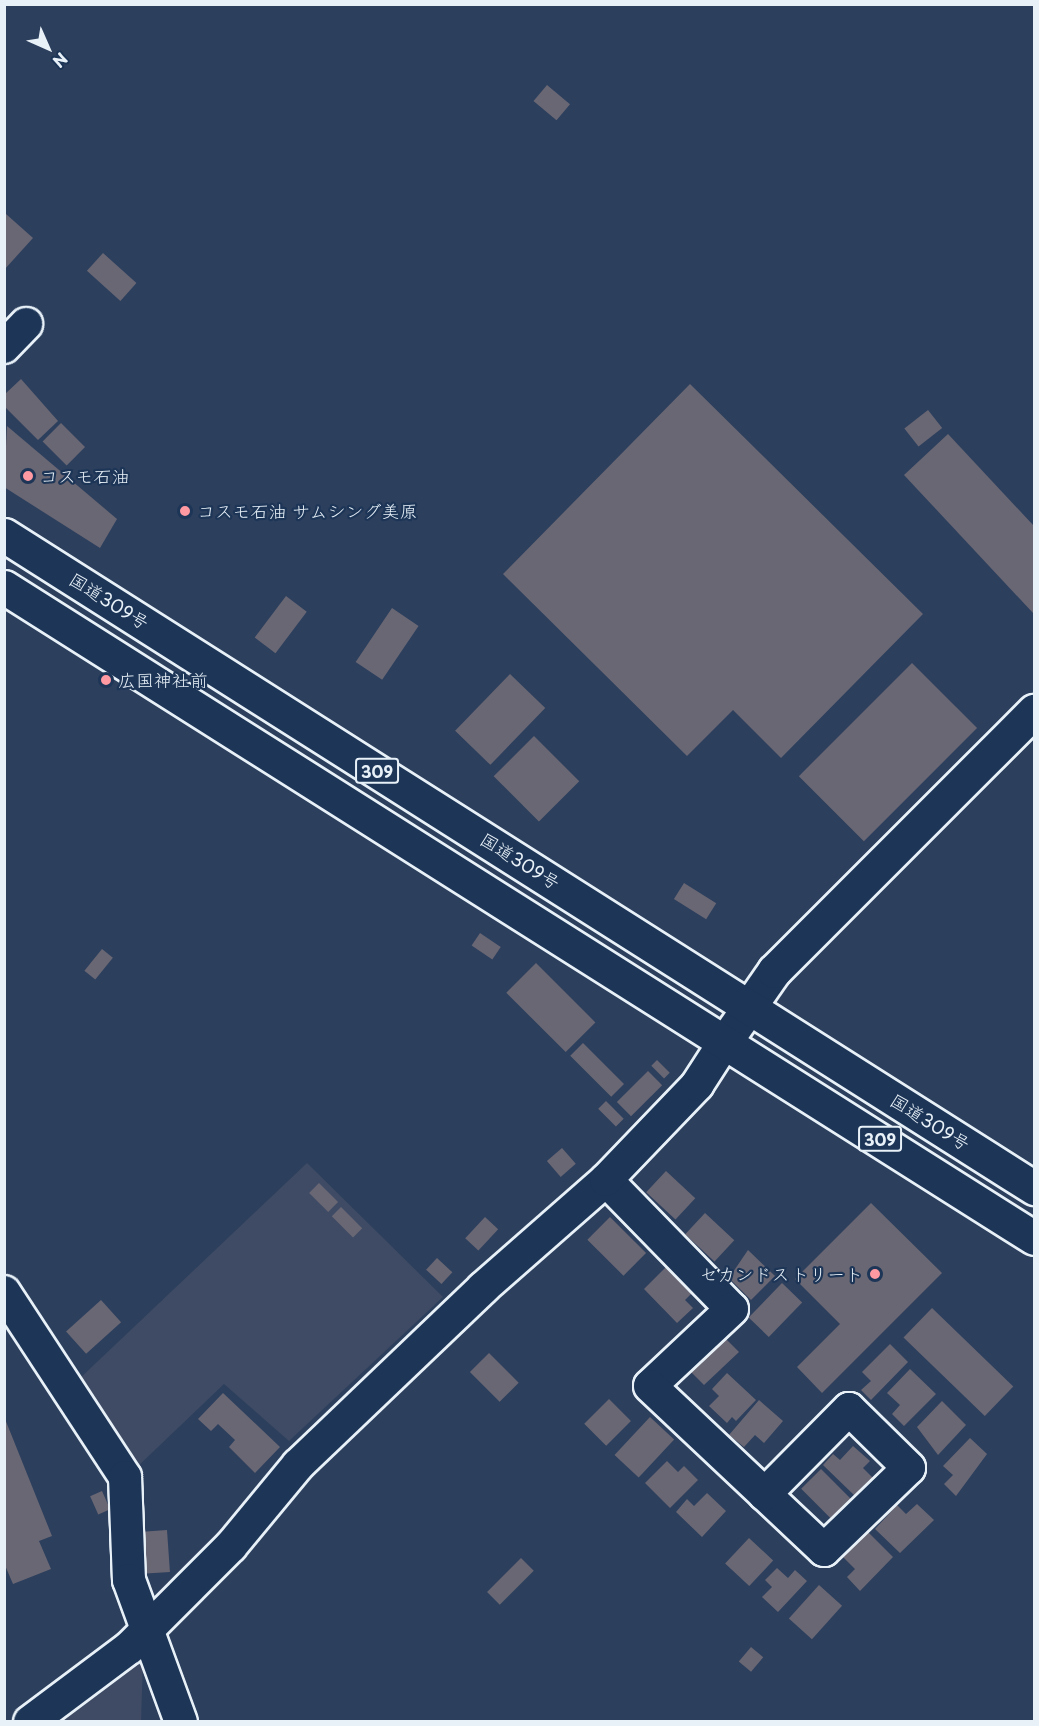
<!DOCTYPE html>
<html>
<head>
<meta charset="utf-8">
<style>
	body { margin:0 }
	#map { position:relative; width:1039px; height:1726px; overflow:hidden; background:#2c3f5d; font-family:"Playpen Sans","Klee One",sans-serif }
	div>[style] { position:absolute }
	.built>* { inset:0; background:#3f4b64 }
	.building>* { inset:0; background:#6a6774; transform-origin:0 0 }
	.roads { filter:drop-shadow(2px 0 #e8f1f8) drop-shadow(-2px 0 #e8f1f8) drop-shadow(0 2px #e8f1f8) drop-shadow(0 -2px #e8f1f8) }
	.minor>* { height:32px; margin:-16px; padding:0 16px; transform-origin:16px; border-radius:16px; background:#1d3557 }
	.tertiary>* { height:33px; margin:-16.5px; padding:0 16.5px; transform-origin:16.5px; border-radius:16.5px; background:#1d3557 }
	.trunk>* { height:33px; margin:-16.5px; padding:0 16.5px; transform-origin:16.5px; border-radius:16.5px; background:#1d3557 }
	.dots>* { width:16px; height:16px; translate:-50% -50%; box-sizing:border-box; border:3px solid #1d3557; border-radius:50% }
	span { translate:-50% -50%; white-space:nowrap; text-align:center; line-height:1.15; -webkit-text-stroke:4.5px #1d3557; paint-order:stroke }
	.shield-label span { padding:2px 4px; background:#1d3557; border:2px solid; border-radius:4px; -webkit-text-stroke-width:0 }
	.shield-label { font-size:16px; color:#e8f1f8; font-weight:700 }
	.poi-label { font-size:18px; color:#e8f1f8 }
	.left { translate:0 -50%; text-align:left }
	.right { translate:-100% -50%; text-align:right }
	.street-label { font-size:18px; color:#e8f1f8 }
	.frame { position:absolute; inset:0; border:6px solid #e8f1f8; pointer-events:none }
	.north { position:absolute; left:18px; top:18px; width:60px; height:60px; -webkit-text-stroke:4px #1d3557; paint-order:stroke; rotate:135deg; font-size:16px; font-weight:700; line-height:24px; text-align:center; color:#e8f1f8 }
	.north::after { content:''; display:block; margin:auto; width:21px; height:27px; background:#e8f1f8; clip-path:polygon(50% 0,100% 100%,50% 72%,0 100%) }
</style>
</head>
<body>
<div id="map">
	<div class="built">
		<div style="clip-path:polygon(307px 1163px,443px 1297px,289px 1441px,224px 1384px,136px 1468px,78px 1380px)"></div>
		<div style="clip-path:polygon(143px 1660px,141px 1721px,49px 1722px,68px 1705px)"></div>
	</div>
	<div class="building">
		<div style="left:547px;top:85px;width:30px;height:21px;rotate:40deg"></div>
		<div style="clip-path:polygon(4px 196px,6px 214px,33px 238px,4px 270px)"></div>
		<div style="left:103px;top:253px;width:45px;height:24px;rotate:42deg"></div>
		<div style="clip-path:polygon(21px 379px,58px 421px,38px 440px,4px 406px,4px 395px)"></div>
		<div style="clip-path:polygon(690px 384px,923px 614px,781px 758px,733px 710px,687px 756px,503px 574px)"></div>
		<div style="left:928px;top:410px;width:23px;height:30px;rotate:52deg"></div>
		<div style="left:61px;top:423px;width:34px;height:26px;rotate:45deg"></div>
		<div style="clip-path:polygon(7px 426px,117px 519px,100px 548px,4px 487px)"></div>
		<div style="clip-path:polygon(948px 434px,1034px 526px,1034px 614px,904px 475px)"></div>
		<div style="left:286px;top:596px;width:26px;height:52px;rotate:37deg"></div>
		<div style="left:392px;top:608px;width:32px;height:65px;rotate:34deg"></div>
		<div style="left:912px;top:663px;width:92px;height:160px;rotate:45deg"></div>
		<div style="left:510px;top:674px;width:49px;height:79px;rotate:44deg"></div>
		<div style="left:534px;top:736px;width:64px;height:57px;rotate:45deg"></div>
		<div style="left:684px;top:883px;width:38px;height:19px;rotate:32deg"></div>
		<div style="left:480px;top:933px;width:25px;height:15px;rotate:34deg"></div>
		<div style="left:102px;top:949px;width:14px;height:28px;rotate:39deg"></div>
		<div style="left:536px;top:963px;width:84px;height:42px;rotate:45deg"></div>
		<div style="left:583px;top:1043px;width:58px;height:18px;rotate:45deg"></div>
		<div style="left:657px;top:1060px;width:18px;height:8px;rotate:45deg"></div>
		<div style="left:648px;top:1071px;width:20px;height:44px;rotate:45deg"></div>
		<div style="left:606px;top:1101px;width:25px;height:11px;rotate:45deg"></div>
		<div style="left:562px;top:1148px;width:21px;height:20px;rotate:49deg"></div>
		<div style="left:666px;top:1171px;width:40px;height:29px;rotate:43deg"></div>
		<div style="left:319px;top:1183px;width:27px;height:14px;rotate:45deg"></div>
		<div style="clip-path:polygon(871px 1203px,942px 1273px,822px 1393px,797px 1367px,840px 1324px,795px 1279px)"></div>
		<div style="left:341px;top:1207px;width:30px;height:13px;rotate:45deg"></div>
		<div style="left:705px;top:1213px;width:40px;height:29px;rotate:43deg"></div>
		<div style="left:485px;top:1217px;width:18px;height:29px;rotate:43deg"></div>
		<div style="left:610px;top:1217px;width:51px;height:32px;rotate:45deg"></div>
		<div style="clip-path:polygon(748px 1250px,775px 1276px,751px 1300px,729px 1278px)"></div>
		<div style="left:437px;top:1258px;width:21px;height:16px;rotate:43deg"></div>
		<div style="clip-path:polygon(666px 1267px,692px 1293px,685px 1300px,693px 1308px,677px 1323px,644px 1289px)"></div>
		<div style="left:782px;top:1283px;width:28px;height:48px;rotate:44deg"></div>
		<div style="left:101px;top:1300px;width:30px;height:47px;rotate:48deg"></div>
		<div style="left:932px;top:1308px;width:113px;height:41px;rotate:44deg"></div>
		<div style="clip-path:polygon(726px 1339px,739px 1352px,704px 1385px,686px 1367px)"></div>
		<div style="clip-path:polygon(890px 1344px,908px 1362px,871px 1400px,861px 1390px,871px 1381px,862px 1372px)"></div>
		<div style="left:489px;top:1353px;width:42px;height:27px;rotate:45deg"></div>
		<div style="clip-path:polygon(910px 1369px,936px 1394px,904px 1426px,892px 1414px,900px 1405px,887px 1393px)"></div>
		<div style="clip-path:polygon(727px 1373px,756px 1400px,736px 1421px,732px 1417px,727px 1423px,709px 1406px,719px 1396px,712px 1389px)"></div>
		<div style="clip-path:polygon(223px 1393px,280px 1447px,255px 1473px,229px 1447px,235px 1440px,218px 1424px,211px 1431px,198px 1419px)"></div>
		<div style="left:609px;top:1399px;width:31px;height:35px;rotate:45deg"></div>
		<div style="clip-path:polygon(759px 1400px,783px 1421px,764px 1443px,755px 1435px,744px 1447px,729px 1435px)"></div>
		<div style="clip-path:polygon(942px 1401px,966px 1425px,938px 1455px,917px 1427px)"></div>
		<div style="left:650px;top:1417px;width:33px;height:52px;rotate:43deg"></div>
		<div style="clip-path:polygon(5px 1419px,52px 1536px,39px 1541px,51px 1569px,13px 1584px,4px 1563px)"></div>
		<div style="clip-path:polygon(970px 1438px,987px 1454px,956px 1496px,944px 1484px,953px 1475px,943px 1466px)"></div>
		<div style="clip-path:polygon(853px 1446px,870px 1461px,863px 1468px,874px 1479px,856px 1497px,823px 1465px,833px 1454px,840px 1460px)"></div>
		<div style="clip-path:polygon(667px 1461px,678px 1472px,684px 1466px,698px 1480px,670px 1508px,645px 1483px)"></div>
		<div style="left:821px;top:1469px;width:42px;height:28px;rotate:45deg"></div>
		<div style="left:102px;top:1491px;width:20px;height:13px;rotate:66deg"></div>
		<div style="clip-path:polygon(707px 1493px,726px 1511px,702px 1537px,676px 1512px,687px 1499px,694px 1506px)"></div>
		<div style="clip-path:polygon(917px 1504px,934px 1520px,900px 1553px,875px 1529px,897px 1505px,906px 1514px)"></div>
		<div style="left:167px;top:1530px;width:42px;height:24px;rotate:86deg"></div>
		<div style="clip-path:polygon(868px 1532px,893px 1557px,860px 1591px,847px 1577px,855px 1569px,843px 1557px)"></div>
		<div style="left:749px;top:1538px;width:33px;height:35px;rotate:43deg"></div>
		<div style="left:521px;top:1558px;width:18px;height:48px;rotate:45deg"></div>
		<div style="clip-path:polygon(777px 1568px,788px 1578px,795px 1570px,807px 1581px,778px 1612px,762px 1597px,772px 1587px,765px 1580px)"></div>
		<div style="left:819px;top:1585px;width:31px;height:45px;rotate:42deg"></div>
		<div style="left:751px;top:1647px;width:16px;height:19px;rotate:40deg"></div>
	</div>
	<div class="roads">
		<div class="minor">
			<div style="left:4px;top:347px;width:32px;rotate:-46deg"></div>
			<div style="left:606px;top:1180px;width:180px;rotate:45.7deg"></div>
			<div style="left:732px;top:1309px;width:112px;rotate:136.8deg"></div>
			<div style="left:650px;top:1386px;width:239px;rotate:43.3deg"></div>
			<div style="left:824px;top:1550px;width:118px;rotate:-44deg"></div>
			<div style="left:909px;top:1468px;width:84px;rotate:-135.5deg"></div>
			<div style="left:849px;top:1409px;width:120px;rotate:134.7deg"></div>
			<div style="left:4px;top:1292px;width:221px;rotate:56.8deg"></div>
			<div style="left:125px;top:1477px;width:103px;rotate:87.8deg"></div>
			<div style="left:129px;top:1580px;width:151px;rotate:69.9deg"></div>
			<div style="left:30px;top:1722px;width:124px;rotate:-36.8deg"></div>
			<div style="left:129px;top:1648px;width:144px;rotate:-45deg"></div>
			<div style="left:231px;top:1546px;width:105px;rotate:-50.4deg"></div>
			<div style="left:298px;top:1465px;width:256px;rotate:-43.7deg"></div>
			<div style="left:483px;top:1288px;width:164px;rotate:-41.3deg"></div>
			<div style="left:606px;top:1180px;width:132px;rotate:-46.2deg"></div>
			<div style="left:697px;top:1085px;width:54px;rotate:-57.2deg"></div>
		</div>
		<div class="tertiary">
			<div style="left:726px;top:1040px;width:84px;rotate:-55.2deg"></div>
			<div style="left:774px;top:971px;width:368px;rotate:-45deg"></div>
		</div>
		<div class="trunk">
			<div style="left:4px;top:535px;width:1220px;rotate:32.37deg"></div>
			<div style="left:4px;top:587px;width:1218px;rotate:32.29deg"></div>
		</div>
	</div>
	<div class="dots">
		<div style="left:28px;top:476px;background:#ff9aa2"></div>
		<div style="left:185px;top:511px;background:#ff9aa2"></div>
		<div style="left:106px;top:680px;background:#ff9aa2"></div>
		<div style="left:875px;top:1274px;background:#ff9aa2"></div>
	</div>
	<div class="shield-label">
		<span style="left:377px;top:771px">309</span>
		<span style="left:880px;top:1139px">309</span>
	</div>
	<div class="poi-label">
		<span class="left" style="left:40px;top:476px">コスモ石油</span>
		<span class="left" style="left:197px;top:511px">コスモ石油 サムシング美原</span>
		<span class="left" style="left:118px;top:680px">広国神社前</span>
		<span class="right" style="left:863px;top:1274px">セカンドストリート</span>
	</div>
	<div class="street-label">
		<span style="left:109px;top:601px;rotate:32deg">国道309号</span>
		<span style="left:520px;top:861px;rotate:32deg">国道309号</span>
		<span style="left:930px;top:1122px;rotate:32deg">国道309号</span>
	</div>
	<div class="frame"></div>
	<div class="north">N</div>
</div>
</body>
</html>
